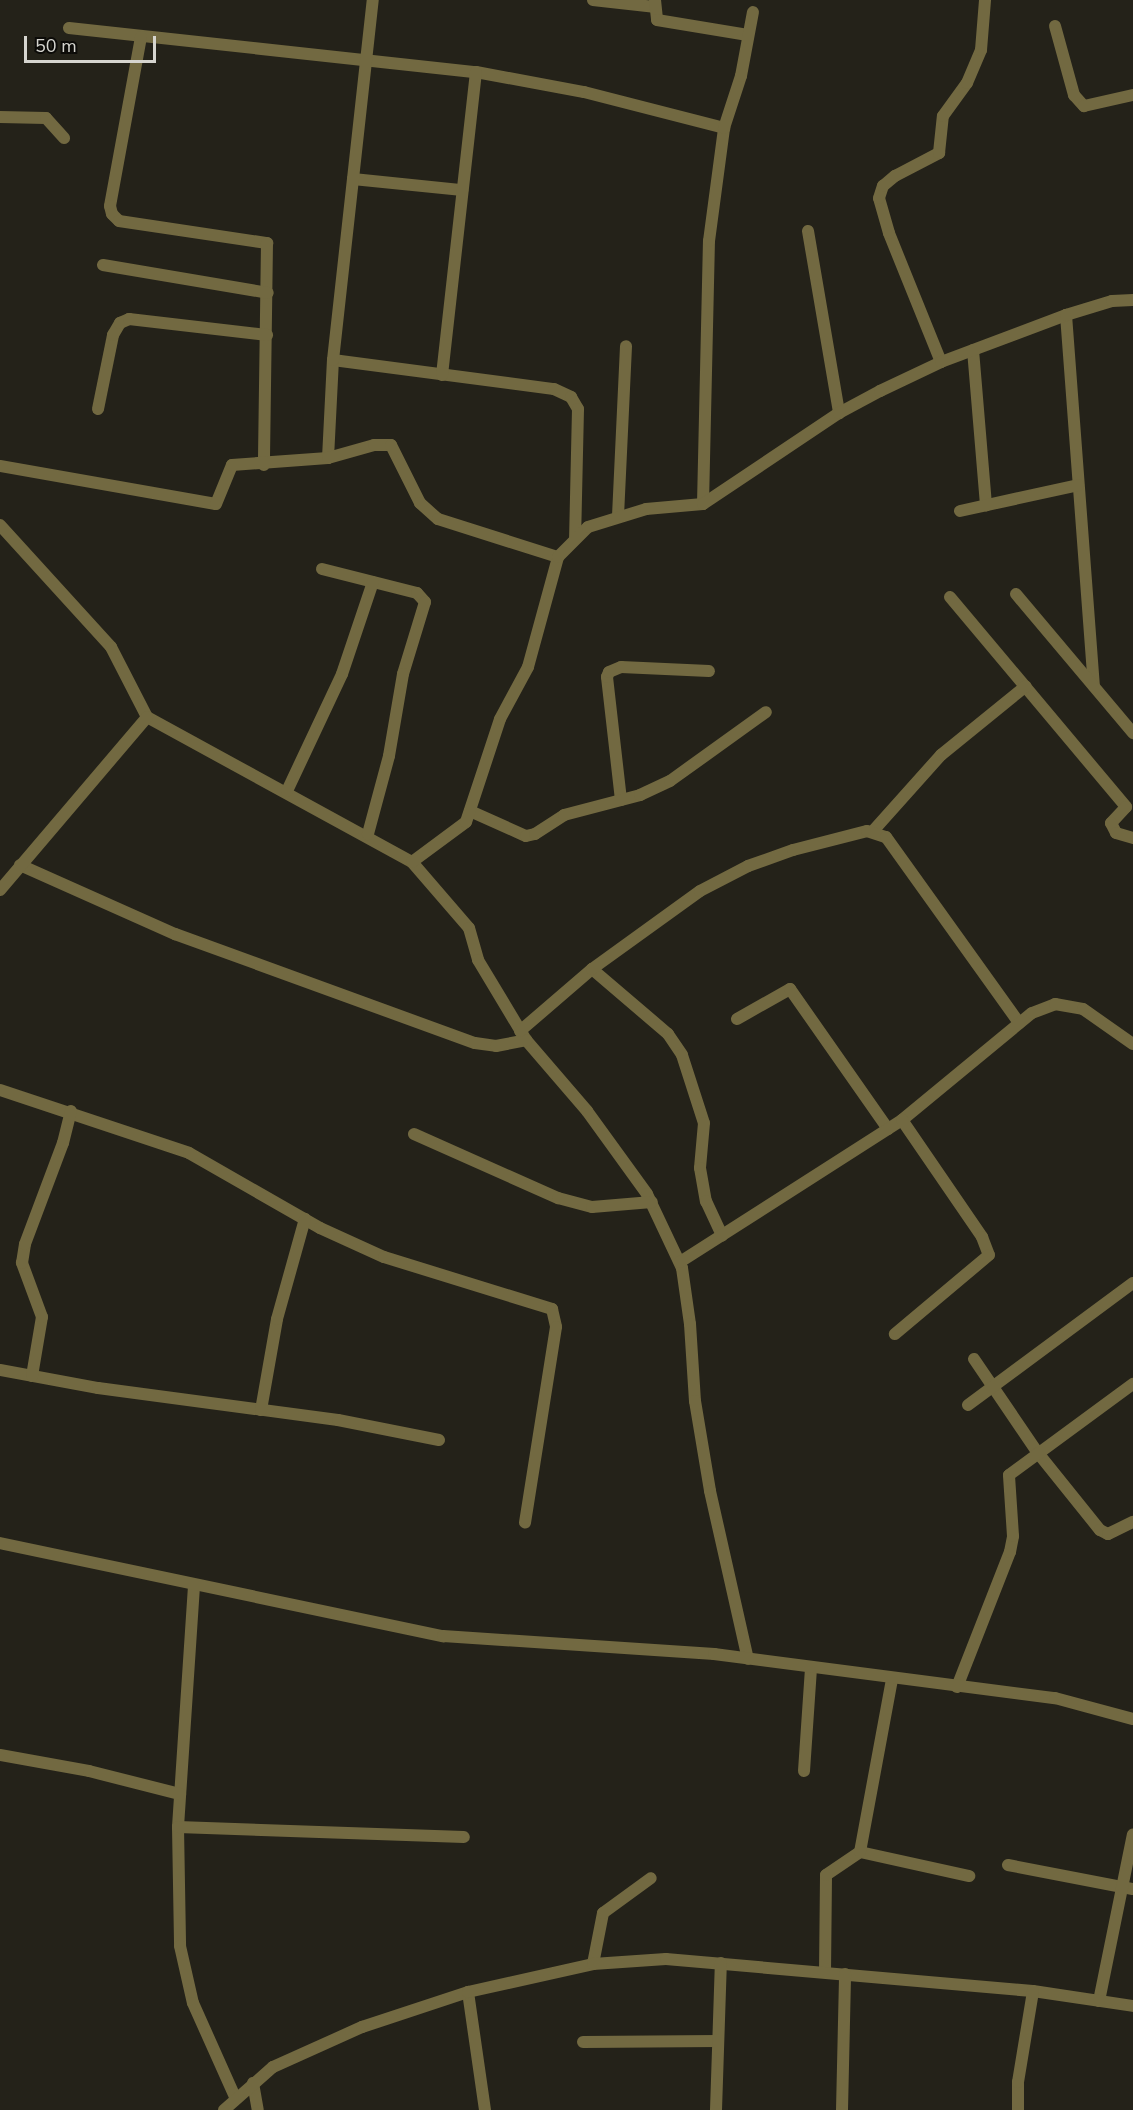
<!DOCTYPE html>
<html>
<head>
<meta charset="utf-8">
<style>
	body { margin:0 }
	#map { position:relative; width:1133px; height:2110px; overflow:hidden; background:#242219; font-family:"Nunito Sans",sans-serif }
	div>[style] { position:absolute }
	.minor>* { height:12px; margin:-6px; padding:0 6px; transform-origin:6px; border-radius:6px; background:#726941 }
	.tertiary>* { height:12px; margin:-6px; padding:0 6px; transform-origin:6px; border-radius:6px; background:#726941 }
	span { translate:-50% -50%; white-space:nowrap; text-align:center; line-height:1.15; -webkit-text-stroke:5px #0c0b08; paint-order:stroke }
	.scale { position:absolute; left:24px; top:36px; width:132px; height:27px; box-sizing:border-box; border:3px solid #d6d5cf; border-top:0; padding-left:8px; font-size:18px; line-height:21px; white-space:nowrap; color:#d6d5cf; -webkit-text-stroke:4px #0c0b08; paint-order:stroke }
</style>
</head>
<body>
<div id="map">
	<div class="minor">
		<div style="left:593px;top:0;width:61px;rotate:6.5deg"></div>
		<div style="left:655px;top:0;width:20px;rotate:84deg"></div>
		<div style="left:657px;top:20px;width:92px;rotate:9.4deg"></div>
		<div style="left:1055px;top:26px;width:72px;rotate:74.6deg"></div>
		<div style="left:1074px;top:95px;width:15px;rotate:48deg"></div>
		<div style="left:1084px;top:106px;width:50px;rotate:-12.7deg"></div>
		<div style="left:69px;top:28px;width:409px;rotate:6.2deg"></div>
		<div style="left:476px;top:72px;width:110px;rotate:10.5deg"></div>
		<div style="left:584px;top:92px;width:145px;rotate:14.4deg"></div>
		<div style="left:141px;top:37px;width:172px;rotate:100.4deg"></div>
		<div style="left:110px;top:206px;width:8px;rotate:76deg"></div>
		<div style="left:112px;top:214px;width:10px;rotate:45deg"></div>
		<div style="left:119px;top:221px;width:150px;rotate:8.5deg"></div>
		<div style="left:267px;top:243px;width:222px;rotate:90.8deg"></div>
		<div style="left:0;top:117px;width:46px;rotate:1.2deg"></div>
		<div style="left:46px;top:118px;width:27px;rotate:48deg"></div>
		<div style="left:353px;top:179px;width:110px;rotate:5.8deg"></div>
		<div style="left:808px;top:231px;width:185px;rotate:80.3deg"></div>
		<div style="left:103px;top:265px;width:167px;rotate:9.6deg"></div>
		<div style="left:1066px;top:315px;width:372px;rotate:85.7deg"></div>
		<div style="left:973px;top:350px;width:156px;rotate:85.2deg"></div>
		<div style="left:333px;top:360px;width:223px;rotate:7.5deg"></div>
		<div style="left:554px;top:389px;width:19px;rotate:25deg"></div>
		<div style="left:571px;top:397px;width:14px;rotate:60deg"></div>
		<div style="left:578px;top:409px;width:130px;rotate:91.3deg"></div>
		<div style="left:941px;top:362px;width:139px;rotate:-112deg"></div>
		<div style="left:889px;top:233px;width:36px;rotate:-106deg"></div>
		<div style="left:879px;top:198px;width:13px;rotate:-72deg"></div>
		<div style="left:883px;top:186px;width:16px;rotate:-40deg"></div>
		<div style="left:895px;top:176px;width:50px;rotate:-27.6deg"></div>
		<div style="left:939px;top:153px;width:37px;rotate:-84deg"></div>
		<div style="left:943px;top:116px;width:41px;rotate:-54deg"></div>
		<div style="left:967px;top:83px;width:36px;rotate:-67deg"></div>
		<div style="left:981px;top:50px;width:50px;rotate:-85.4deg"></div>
		<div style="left:442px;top:375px;width:305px;rotate:-83.6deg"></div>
		<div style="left:98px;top:409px;width:76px;rotate:-78.5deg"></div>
		<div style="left:113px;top:335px;width:14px;rotate:-60deg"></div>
		<div style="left:120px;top:323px;width:10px;rotate:-24deg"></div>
		<div style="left:129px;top:319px;width:139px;rotate:6.6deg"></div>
		<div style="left:328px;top:458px;width:98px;rotate:-87.1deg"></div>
		<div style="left:333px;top:360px;width:362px;rotate:-83.7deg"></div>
		<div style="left:0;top:466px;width:219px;rotate:10deg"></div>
		<div style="left:216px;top:504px;width:42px;rotate:-67.7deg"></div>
		<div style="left:232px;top:465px;width:96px;rotate:-4.2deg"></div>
		<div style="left:328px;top:458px;width:48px;rotate:-15.8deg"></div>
		<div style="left:374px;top:445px;width:17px"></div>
		<div style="left:391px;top:445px;width:65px;rotate:63.4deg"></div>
		<div style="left:420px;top:503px;width:24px;rotate:42deg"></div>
		<div style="left:438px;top:519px;width:126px;rotate:17.6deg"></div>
		<div style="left:703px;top:504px;width:263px;rotate:-88.7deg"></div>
		<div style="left:709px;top:241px;width:114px;rotate:-82.4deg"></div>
		<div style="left:724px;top:128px;width:55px;rotate:-71.9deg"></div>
		<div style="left:741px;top:76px;width:65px;rotate:-79.4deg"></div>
		<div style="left:960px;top:511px;width:121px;rotate:-12.4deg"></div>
		<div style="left:618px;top:516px;width:170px;rotate:-87.3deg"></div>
		<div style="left:0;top:525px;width:165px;rotate:47.7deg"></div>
		<div style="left:111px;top:647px;width:79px;rotate:62.8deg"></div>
		<div style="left:147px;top:717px;width:302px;rotate:28.7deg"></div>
		<div style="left:412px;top:862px;width:87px;rotate:49.2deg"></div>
		<div style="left:469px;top:928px;width:33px;rotate:74deg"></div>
		<div style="left:478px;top:960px;width:93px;rotate:59deg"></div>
		<div style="left:526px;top:1040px;width:94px;rotate:49.3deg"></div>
		<div style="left:587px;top:1111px;width:102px;rotate:54.1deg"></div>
		<div style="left:647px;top:1194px;width:82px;rotate:64.7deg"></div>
		<div style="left:682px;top:1268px;width:57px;rotate:81.9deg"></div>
		<div style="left:690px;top:1324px;width:77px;rotate:86.3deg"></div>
		<div style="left:695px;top:1401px;width:91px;rotate:80.5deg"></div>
		<div style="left:710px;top:1491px;width:172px;rotate:77.3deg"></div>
		<div style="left:322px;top:569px;width:98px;rotate:14.2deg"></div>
		<div style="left:417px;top:593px;width:12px;rotate:48deg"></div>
		<div style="left:425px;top:602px;width:75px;rotate:107deg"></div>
		<div style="left:403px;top:674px;width:83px;rotate:99.7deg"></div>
		<div style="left:389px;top:756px;width:81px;rotate:105.1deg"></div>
		<div style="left:1016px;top:594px;width:182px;rotate:49.9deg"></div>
		<div style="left:950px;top:597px;width:274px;rotate:50deg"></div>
		<div style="left:1126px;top:807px;width:22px;rotate:133deg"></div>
		<div style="left:1111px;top:823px;width:11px;rotate:63deg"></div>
		<div style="left:1116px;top:833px;width:18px;rotate:16deg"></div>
		<div style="left:287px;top:791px;width:129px;rotate:-64.8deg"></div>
		<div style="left:342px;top:674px;width:97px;rotate:-71.4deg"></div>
		<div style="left:621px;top:800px;width:124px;rotate:-96.5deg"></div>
		<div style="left:607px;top:677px;width:5px;rotate:-68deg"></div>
		<div style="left:609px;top:672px;width:13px;rotate:-23deg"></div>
		<div style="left:621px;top:667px;width:88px;rotate:2.6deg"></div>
		<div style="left:470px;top:811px;width:61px;rotate:24.1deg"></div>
		<div style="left:526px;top:836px;width:9px;rotate:-13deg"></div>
		<div style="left:535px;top:834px;width:35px;rotate:-33deg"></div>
		<div style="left:564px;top:815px;width:79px;rotate:-14.7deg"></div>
		<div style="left:640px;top:795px;width:33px;rotate:-25deg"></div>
		<div style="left:670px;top:781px;width:118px;rotate:-35.7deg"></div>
		<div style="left:873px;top:831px;width:102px;rotate:-48.2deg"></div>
		<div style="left:941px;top:755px;width:109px;rotate:-39.1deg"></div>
		<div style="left:412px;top:862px;width:67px;rotate:-36.5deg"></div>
		<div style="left:466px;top:822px;width:108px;rotate:-71.7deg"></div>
		<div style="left:500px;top:719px;width:59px;rotate:-61.7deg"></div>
		<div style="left:528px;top:667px;width:114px;rotate:-74.7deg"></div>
		<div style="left:558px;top:557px;width:42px;rotate:-45deg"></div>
		<div style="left:588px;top:527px;width:61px;rotate:-17.2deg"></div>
		<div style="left:646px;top:509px;width:57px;rotate:-5deg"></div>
		<div style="left:703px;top:504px;width:164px;rotate:-33.8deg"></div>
		<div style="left:839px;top:413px;width:47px;rotate:-28.2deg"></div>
		<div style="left:880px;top:391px;width:68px;rotate:-25.4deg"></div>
		<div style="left:941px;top:362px;width:134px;rotate:-20.6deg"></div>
		<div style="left:1066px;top:315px;width:48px;rotate:-16.9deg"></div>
		<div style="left:1112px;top:301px;width:21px;rotate:-3deg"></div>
		<div style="left:20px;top:865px;width:170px;rotate:24deg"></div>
		<div style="left:175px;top:934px;width:319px;rotate:20deg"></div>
		<div style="left:475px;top:1043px;width:21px;rotate:8deg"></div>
		<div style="left:496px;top:1046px;width:31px;rotate:-11deg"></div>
		<div style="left:0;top:890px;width:227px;rotate:-49.6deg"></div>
		<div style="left:592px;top:969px;width:100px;rotate:40.5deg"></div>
		<div style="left:668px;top:1034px;width:25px;rotate:56deg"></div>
		<div style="left:682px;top:1055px;width:71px;rotate:72.1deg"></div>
		<div style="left:704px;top:1123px;width:45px;rotate:95.1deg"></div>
		<div style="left:700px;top:1168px;width:34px;rotate:80deg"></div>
		<div style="left:706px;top:1201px;width:38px;rotate:65deg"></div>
		<div style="left:737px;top:1019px;width:61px;rotate:-29.5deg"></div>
		<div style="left:790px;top:989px;width:171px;rotate:55deg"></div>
		<div style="left:520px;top:1031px;width:95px;rotate:-40.7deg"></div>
		<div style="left:592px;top:969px;width:133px;rotate:-35.8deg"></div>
		<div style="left:700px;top:891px;width:54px;rotate:-27.5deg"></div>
		<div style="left:748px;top:866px;width:48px;rotate:-19.6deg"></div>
		<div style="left:793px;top:850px;width:76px;rotate:-14.4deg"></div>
		<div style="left:867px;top:831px;width:20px;rotate:18deg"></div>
		<div style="left:886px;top:837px;width:229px;rotate:54.4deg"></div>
		<div style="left:0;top:1090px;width:199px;rotate:18.4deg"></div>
		<div style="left:189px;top:1153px;width:151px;rotate:29.8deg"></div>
		<div style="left:320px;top:1228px;width:70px;rotate:24.4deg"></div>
		<div style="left:384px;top:1257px;width:176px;rotate:17.2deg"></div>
		<div style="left:552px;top:1309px;width:18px;rotate:77deg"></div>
		<div style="left:556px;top:1327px;width:198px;rotate:99deg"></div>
		<div style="left:902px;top:1120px;width:168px;rotate:-39.5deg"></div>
		<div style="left:1032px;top:1013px;width:25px;rotate:-21deg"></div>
		<div style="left:1055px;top:1004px;width:28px;rotate:10deg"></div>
		<div style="left:1083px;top:1009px;width:61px;rotate:35deg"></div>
		<div style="left:414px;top:1134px;width:158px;rotate:24deg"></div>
		<div style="left:558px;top:1198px;width:35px;rotate:15deg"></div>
		<div style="left:592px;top:1207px;width:60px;rotate:-4.8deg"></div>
		<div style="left:680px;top:1262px;width:264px;rotate:-32.6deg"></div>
		<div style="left:902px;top:1120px;width:142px;rotate:55.6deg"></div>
		<div style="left:982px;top:1237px;width:19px;rotate:69deg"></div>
		<div style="left:989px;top:1255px;width:123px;rotate:140deg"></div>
		<div style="left:974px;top:1359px;width:114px;rotate:55.8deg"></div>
		<div style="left:1038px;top:1453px;width:99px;rotate:51.2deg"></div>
		<div style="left:1100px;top:1530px;width:9px;rotate:27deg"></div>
		<div style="left:1108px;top:1534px;width:28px;rotate:-26deg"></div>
		<div style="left:0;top:1370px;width:100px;rotate:10.4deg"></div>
		<div style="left:98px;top:1388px;width:242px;rotate:7.6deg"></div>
		<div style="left:338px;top:1420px;width:103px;rotate:11.2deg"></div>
		<div style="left:32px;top:1376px;width:60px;rotate:-80.4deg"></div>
		<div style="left:42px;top:1317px;width:58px;rotate:-110.3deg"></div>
		<div style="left:22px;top:1263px;width:19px;rotate:-81deg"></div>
		<div style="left:25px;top:1244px;width:108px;rotate:-69.4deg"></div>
		<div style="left:63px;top:1143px;width:33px;rotate:-76deg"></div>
		<div style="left:968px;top:1405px;width:205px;rotate:-36.5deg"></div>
		<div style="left:261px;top:1410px;width:92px;rotate:-80deg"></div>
		<div style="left:277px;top:1319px;width:104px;rotate:-74.4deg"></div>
		<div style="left:194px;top:1586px;width:242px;rotate:93.8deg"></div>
		<div style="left:178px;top:1827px;width:119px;rotate:89deg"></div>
		<div style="left:180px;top:1946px;width:58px;rotate:77.2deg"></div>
		<div style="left:193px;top:2003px;width:105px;rotate:65.9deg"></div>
		<div style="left:957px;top:1687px;width:145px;rotate:-68.6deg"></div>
		<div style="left:1010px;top:1552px;width:16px;rotate:-79deg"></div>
		<div style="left:1013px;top:1536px;width:61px;rotate:-93.8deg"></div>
		<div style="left:1009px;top:1475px;width:154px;rotate:-36.3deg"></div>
		<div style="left:0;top:1755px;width:90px;rotate:10.2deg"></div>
		<div style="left:89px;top:1771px;width:94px;rotate:14.2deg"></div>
		<div style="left:804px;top:1771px;width:103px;rotate:-86.1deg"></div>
		<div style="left:178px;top:1827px;width:286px;rotate:2deg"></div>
		<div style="left:860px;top:1852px;width:112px;rotate:12.4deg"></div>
		<div style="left:1008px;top:1865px;width:127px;rotate:10.9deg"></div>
		<div style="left:593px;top:1964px;width:52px;rotate:-78.9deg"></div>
		<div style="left:603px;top:1913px;width:59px;rotate:-36.1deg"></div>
		<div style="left:825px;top:1972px;width:97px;rotate:-89.4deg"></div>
		<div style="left:826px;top:1875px;width:41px;rotate:-34.1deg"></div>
		<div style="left:860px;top:1852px;width:176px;rotate:-79.5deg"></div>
		<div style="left:468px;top:1992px;width:119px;rotate:81.8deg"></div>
		<div style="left:1099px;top:2001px;width:170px;rotate:-78.5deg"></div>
		<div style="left:583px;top:2042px;width:135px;rotate:-0.4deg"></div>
		<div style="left:253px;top:2083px;width:27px;rotate:80deg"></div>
		<div style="left:224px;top:2110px;width:65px;rotate:-41.3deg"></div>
		<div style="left:273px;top:2067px;width:98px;rotate:-24.2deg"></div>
		<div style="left:362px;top:2027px;width:112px;rotate:-18.3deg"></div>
		<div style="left:468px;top:1992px;width:128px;rotate:-12.6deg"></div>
		<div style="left:593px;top:1964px;width:73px;rotate:-3.9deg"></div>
		<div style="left:666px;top:1959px;width:368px;rotate:5deg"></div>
		<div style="left:1033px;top:1991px;width:101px;rotate:8.5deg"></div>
		<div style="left:716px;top:2110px;width:147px;rotate:-88.1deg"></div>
		<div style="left:842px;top:2110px;width:136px;rotate:-88.7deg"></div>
		<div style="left:1018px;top:2110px;width:28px;rotate:-90deg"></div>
		<div style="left:1018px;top:2082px;width:92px;rotate:-80.6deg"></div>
	</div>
	<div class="tertiary">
		<div style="left:0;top:1543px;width:453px;rotate:11.9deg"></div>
		<div style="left:443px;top:1636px;width:272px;rotate:3.8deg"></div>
		<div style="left:714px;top:1654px;width:344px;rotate:7.4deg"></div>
		<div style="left:1055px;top:1698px;width:81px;rotate:15.1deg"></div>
	</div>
	<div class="scale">50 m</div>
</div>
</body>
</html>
